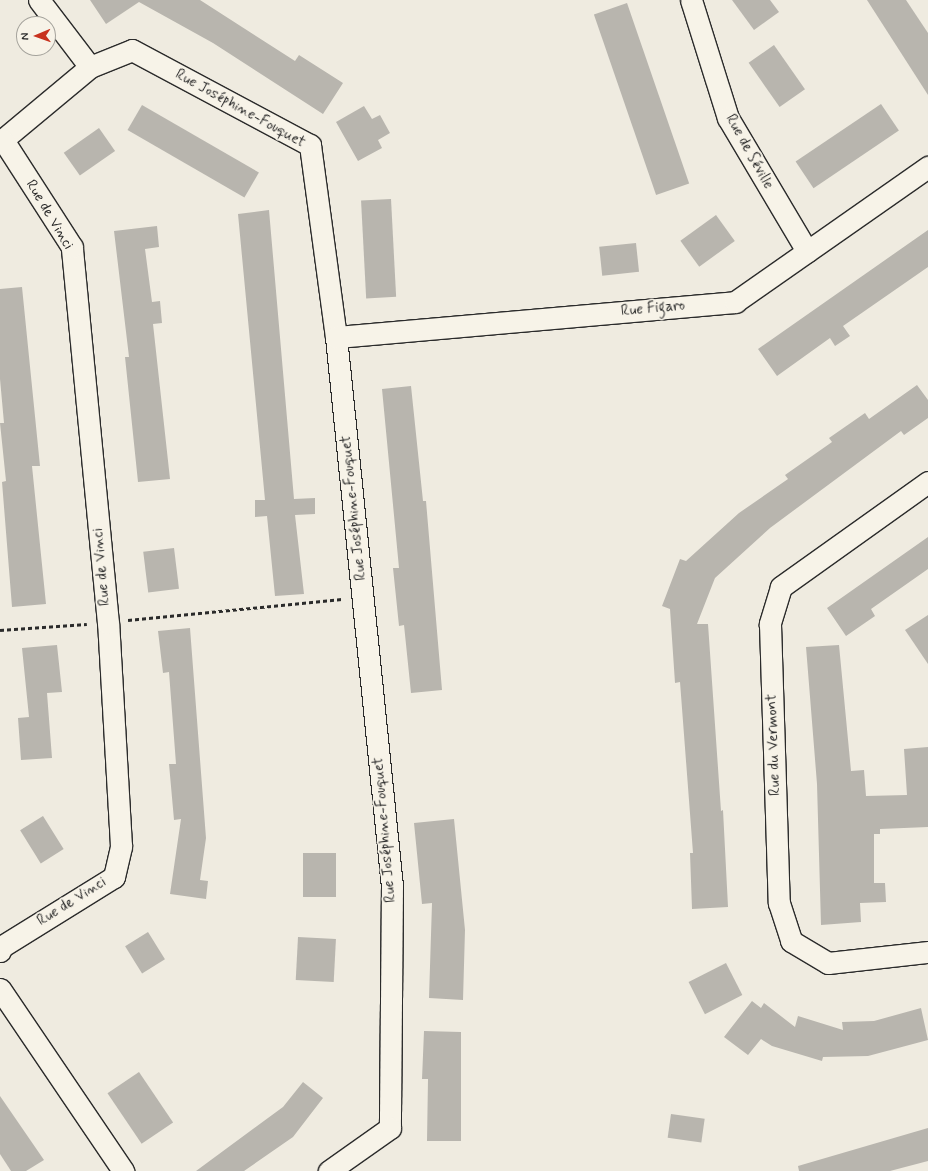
<!DOCTYPE html>
<html>
<head>
<meta charset="utf-8">
<style>
	body { margin:0 }
	#map { position:relative; width:928px; height:1171px; overflow:hidden; background:#efebe0; font-family:Mynerve,sans-serif }
	div>[style] { position:absolute }
	.building>* { inset:0; background:#b8b5ae; transform-origin:0 0 }
	.path>* { height:2.5px; margin-top:-1.25px; transform-origin:0; background:repeating-linear-gradient(90deg,#2b2b2b 0 4px,transparent 0 7px) }
	.roads { filter:drop-shadow(1px 0 #2b2b2b) drop-shadow(-1px 0 #2b2b2b) drop-shadow(0 1px #2b2b2b) drop-shadow(0 -1px #2b2b2b) }
	.street>* { height:21px; margin:-10.5px; padding:0 10.5px; transform-origin:10.5px; border-radius:10.5px; background:#f7f3e8 }
	span { translate:-50% -50%; white-space:nowrap; text-align:center; line-height:1.15; -webkit-text-stroke:3.5px #f7f3e8; paint-order:stroke }
	.street-label { font-size:15px; color:#2b2b2b }
	.north { position:absolute; left:16px; top:16px; width:40px; height:40px; box-sizing:border-box; background:#f7f3e8; border:1px solid #a5a39c; border-radius:50%; rotate:268deg; font-size:11px; font-weight:700; line-height:16px; text-align:center; color:#2b2b2b }
	.north::after { content:''; display:block; margin:auto; width:14px; height:18px; background:#c8321e; clip-path:polygon(50% 0,100% 100%,50% 72%,0 100%) }
</style>
</head>
<body>
<div id="map">
	<div class="building">
		<div style="clip-path:polygon(90px 0,200px 0,295px 61px,299px 55px,343px 83px,323px 114px,213px 43px,139px 2px,106px 24px)"></div>
		<div style="clip-path:polygon(732px 0,770px 0,779px 12px,754px 30px)"></div>
		<div style="clip-path:polygon(867px 0,906px 0,928px 33px,928px 95px)"></div>
		<div style="left:627px;top:3px;width:191px;height:35px;rotate:71deg"></div>
		<div style="left:774px;top:45px;width:54px;height:31px;rotate:55deg"></div>
		<div style="left:881px;top:104px;width:32px;height:103px;rotate:56deg"></div>
		<div style="left:142px;top:105px;width:135px;height:29px;rotate:30deg"></div>
		<div style="clip-path:polygon(364px 106px,372px 119px,380px 115px,390px 133px,378px 140px,382px 148px,358px 161px,336px 122px)"></div>
		<div style="left:99px;top:128px;width:28px;height:43px;rotate:55deg"></div>
		<div style="left:391px;top:199px;width:98px;height:30px;rotate:87deg"></div>
		<div style="clip-path:polygon(269px 210px,294px 499px,315px 498px,315px 514px,295px 515px,304px 594px,275px 596px,267px 516px,255px 517px,255px 500px,265px 500px,238px 214px)"></div>
		<div style="left:716px;top:215px;width:32px;height:44px;rotate:54deg"></div>
		<div style="clip-path:polygon(157px 226px,159px 247px,145px 249px,152px 302px,160px 301px,162px 323px,153px 324px,170px 479px,138px 482px,125px 357px,129px 357px,114px 231px)"></div>
		<div style="clip-path:polygon(928px 230px,928px 267px,843px 326px,850px 336px,835px 346px,830px 338px,777px 376px,758px 349px)"></div>
		<div style="left:636px;top:243px;width:29px;height:37px;rotate:84deg"></div>
		<div style="clip-path:polygon(22px 287px,40px 466px,32px 466px,46px 604px,12px 607px,2px 482px,6px 481px,0 423px,4px 423px,0 379px,0 289px)"></div>
		<div style="clip-path:polygon(917px 385px,928px 400px,928px 418px,904px 435px,901px 431px,770px 528px,715px 578px,697px 624px,708px 624px,721px 811px,723px 810px,728px 907px,692px 909px,690px 853px,693px 853px,680px 682px,675px 683px,670px 609px,662px 606px,680px 559px,686px 561px,739px 513px,788px 479px,785px 475px,832px 442px,829px 438px,865px 413px,869px 419px)"></div>
		<div style="clip-path:polygon(411px 386px,423px 501px,426px 501px,442px 690px,411px 693px,404px 625px,399px 626px,393px 568px,399px 568px,382px 389px)"></div>
		<div style="clip-path:polygon(928px 537px,928px 569px,871px 609px,875px 616px,846px 636px,827px 608px)"></div>
		<div style="left:174px;top:548px;width:41px;height:31px;rotate:83deg"></div>
		<div style="clip-path:polygon(928px 615px,928px 664px,905px 630px)"></div>
		<div style="clip-path:polygon(190px 628px,206px 838px,200px 880px,208px 881px,206px 899px,170px 894px,181px 819px,174px 820px,169px 764px,176px 764px,169px 672px,163px 673px,158px 631px)"></div>
		<div style="clip-path:polygon(57px 645px,62px 692px,47px 693px,52px 758px,21px 760px,18px 718px,29px 717px,22px 648px)"></div>
		<div style="clip-path:polygon(839px 645px,851px 771px,864px 770px,866px 796px,907px 795px,904px 749px,928px 747px,928px 827px,880px 829px,880px 834px,874px 834px,874px 883px,885px 883px,886px 902px,860px 903px,861px 922px,821px 925px,817px 784px,806px 647px)"></div>
		<div style="left:43px;top:816px;width:39px;height:27px;rotate:58deg"></div>
		<div style="clip-path:polygon(454px 819px,465px 930px,463px 1000px,429px 998px,432px 903px,422px 904px,414px 823px)"></div>
		<div style="left:303px;top:853px;width:33px;height:44px"></div>
		<div style="left:148px;top:932px;width:32px;height:27px;rotate:58deg"></div>
		<div style="left:298px;top:937px;width:38px;height:43px;rotate:3deg"></div>
		<div style="left:726px;top:963px;width:36px;height:42px;rotate:63deg"></div>
		<div style="clip-path:polygon(752px 1001px,761px 1008px,764px 1003px,795px 1027px,798px 1016px,843px 1030px,842px 1022px,874px 1021px,921px 1008px,928px 1040px,868px 1056px,823px 1057px,822px 1061px,772px 1046px,761px 1039px,748px 1055px,724px 1037px)"></div>
		<div style="clip-path:polygon(424px 1031px,461px 1032px,461px 1141px,427px 1141px,428px 1079px,422px 1079px)"></div>
		<div style="left:139px;top:1072px;width:61px;height:38px;rotate:56deg"></div>
		<div style="clip-path:polygon(303px 1082px,323px 1098px,293px 1137px,244px 1171px,196px 1171px,283px 1107px)"></div>
		<div style="clip-path:polygon(0 1096px,44px 1160px,26px 1171px,11px 1171px,0 1154px)"></div>
		<div style="left:671px;top:1114px;width:34px;height:24px;rotate:8deg"></div>
		<div style="clip-path:polygon(928px 1128px,928px 1161px,890px 1171px,799px 1171px,798px 1166px)"></div>
	</div>
	<div class="path">
		<div style="left:128px;top:620px;width:215px;rotate:-5.6deg"></div>
		<div style="left:0;top:630px;width:87px;rotate:-3.9deg"></div>
	</div>
	<div class="roads">
		<div class="street">
			<div style="left:39px;top:0;width:84px;rotate:52.7deg"></div>
			<div style="left:90px;top:67px;width:45px;rotate:-22deg"></div>
			<div style="left:132px;top:50px;width:202px;rotate:28.1deg"></div>
			<div style="left:310px;top:145px;width:194px;rotate:82.3deg"></div>
			<div style="left:336px;top:337px;width:552px;rotate:84.18deg"></div>
			<div style="left:392px;top:886px;width:242px;rotate:90.5deg"></div>
			<div style="left:390px;top:1128px;width:75px;rotate:144.8deg"></div>
			<div style="left:691px;top:0;width:124px;rotate:72.6deg"></div>
			<div style="left:728px;top:118px;width:155px;rotate:59.3deg"></div>
			<div style="left:0;top:142px;width:117px;rotate:-39.8deg"></div>
			<div style="left:336px;top:337px;width:401px;rotate:-5deg"></div>
			<div style="left:735px;top:302px;width:236px;rotate:-35deg"></div>
			<div style="left:928px;top:482px;width:181px;rotate:144.5deg"></div>
			<div style="left:781px;top:587px;width:39px;rotate:107deg"></div>
			<div style="left:770px;top:624px;width:279px;rotate:88.2deg"></div>
			<div style="left:779px;top:903px;width:40px;rotate:72deg"></div>
			<div style="left:791px;top:941px;width:43px;rotate:30.7deg"></div>
			<div style="left:828px;top:963px;width:101px;rotate:-6.3deg"></div>
			<div style="left:0;top:951px;width:4px;rotate:-76deg"></div>
			<div style="left:1px;top:947px;width:133px;rotate:-31.8deg"></div>
			<div style="left:114px;top:877px;width:32px;rotate:-77deg"></div>
			<div style="left:121px;top:846px;width:223px;rotate:-93.3deg"></div>
			<div style="left:108px;top:623px;width:378px;rotate:-95.5deg"></div>
			<div style="left:72px;top:247px;width:127px;rotate:-122.8deg"></div>
			<div style="left:0;top:989px;width:220px;rotate:55.9deg"></div>
		</div>
	</div>
	<div class="street-label">
		<span style="left:240px;top:109px;rotate:29deg">Rue Joséphine-Fouquet</span>
		<span style="left:749px;top:152px;rotate:61deg">Rue de Séville</span>
		<span style="left:49px;top:215px;rotate:59deg">Rue de Vinci</span>
		<span style="left:653px;top:309px;rotate:-5deg">Rue Figaro</span>
		<span style="left:354px;top:508px;rotate:-96deg">Rue Joséphine-Fouquet</span>
		<span style="left:102px;top:567px;rotate:-95deg">Rue de Vinci</span>
		<span style="left:774px;top:745px;rotate:-92deg">Rue du Vermont</span>
		<span style="left:385px;top:830px;rotate:-95deg">Rue Joséphine-Fouquet</span>
		<span style="left:72px;top:902px;rotate:-32deg">Rue de Vinci</span>
	</div>
	<div class="north">N</div>
</div>
</body>
</html>
